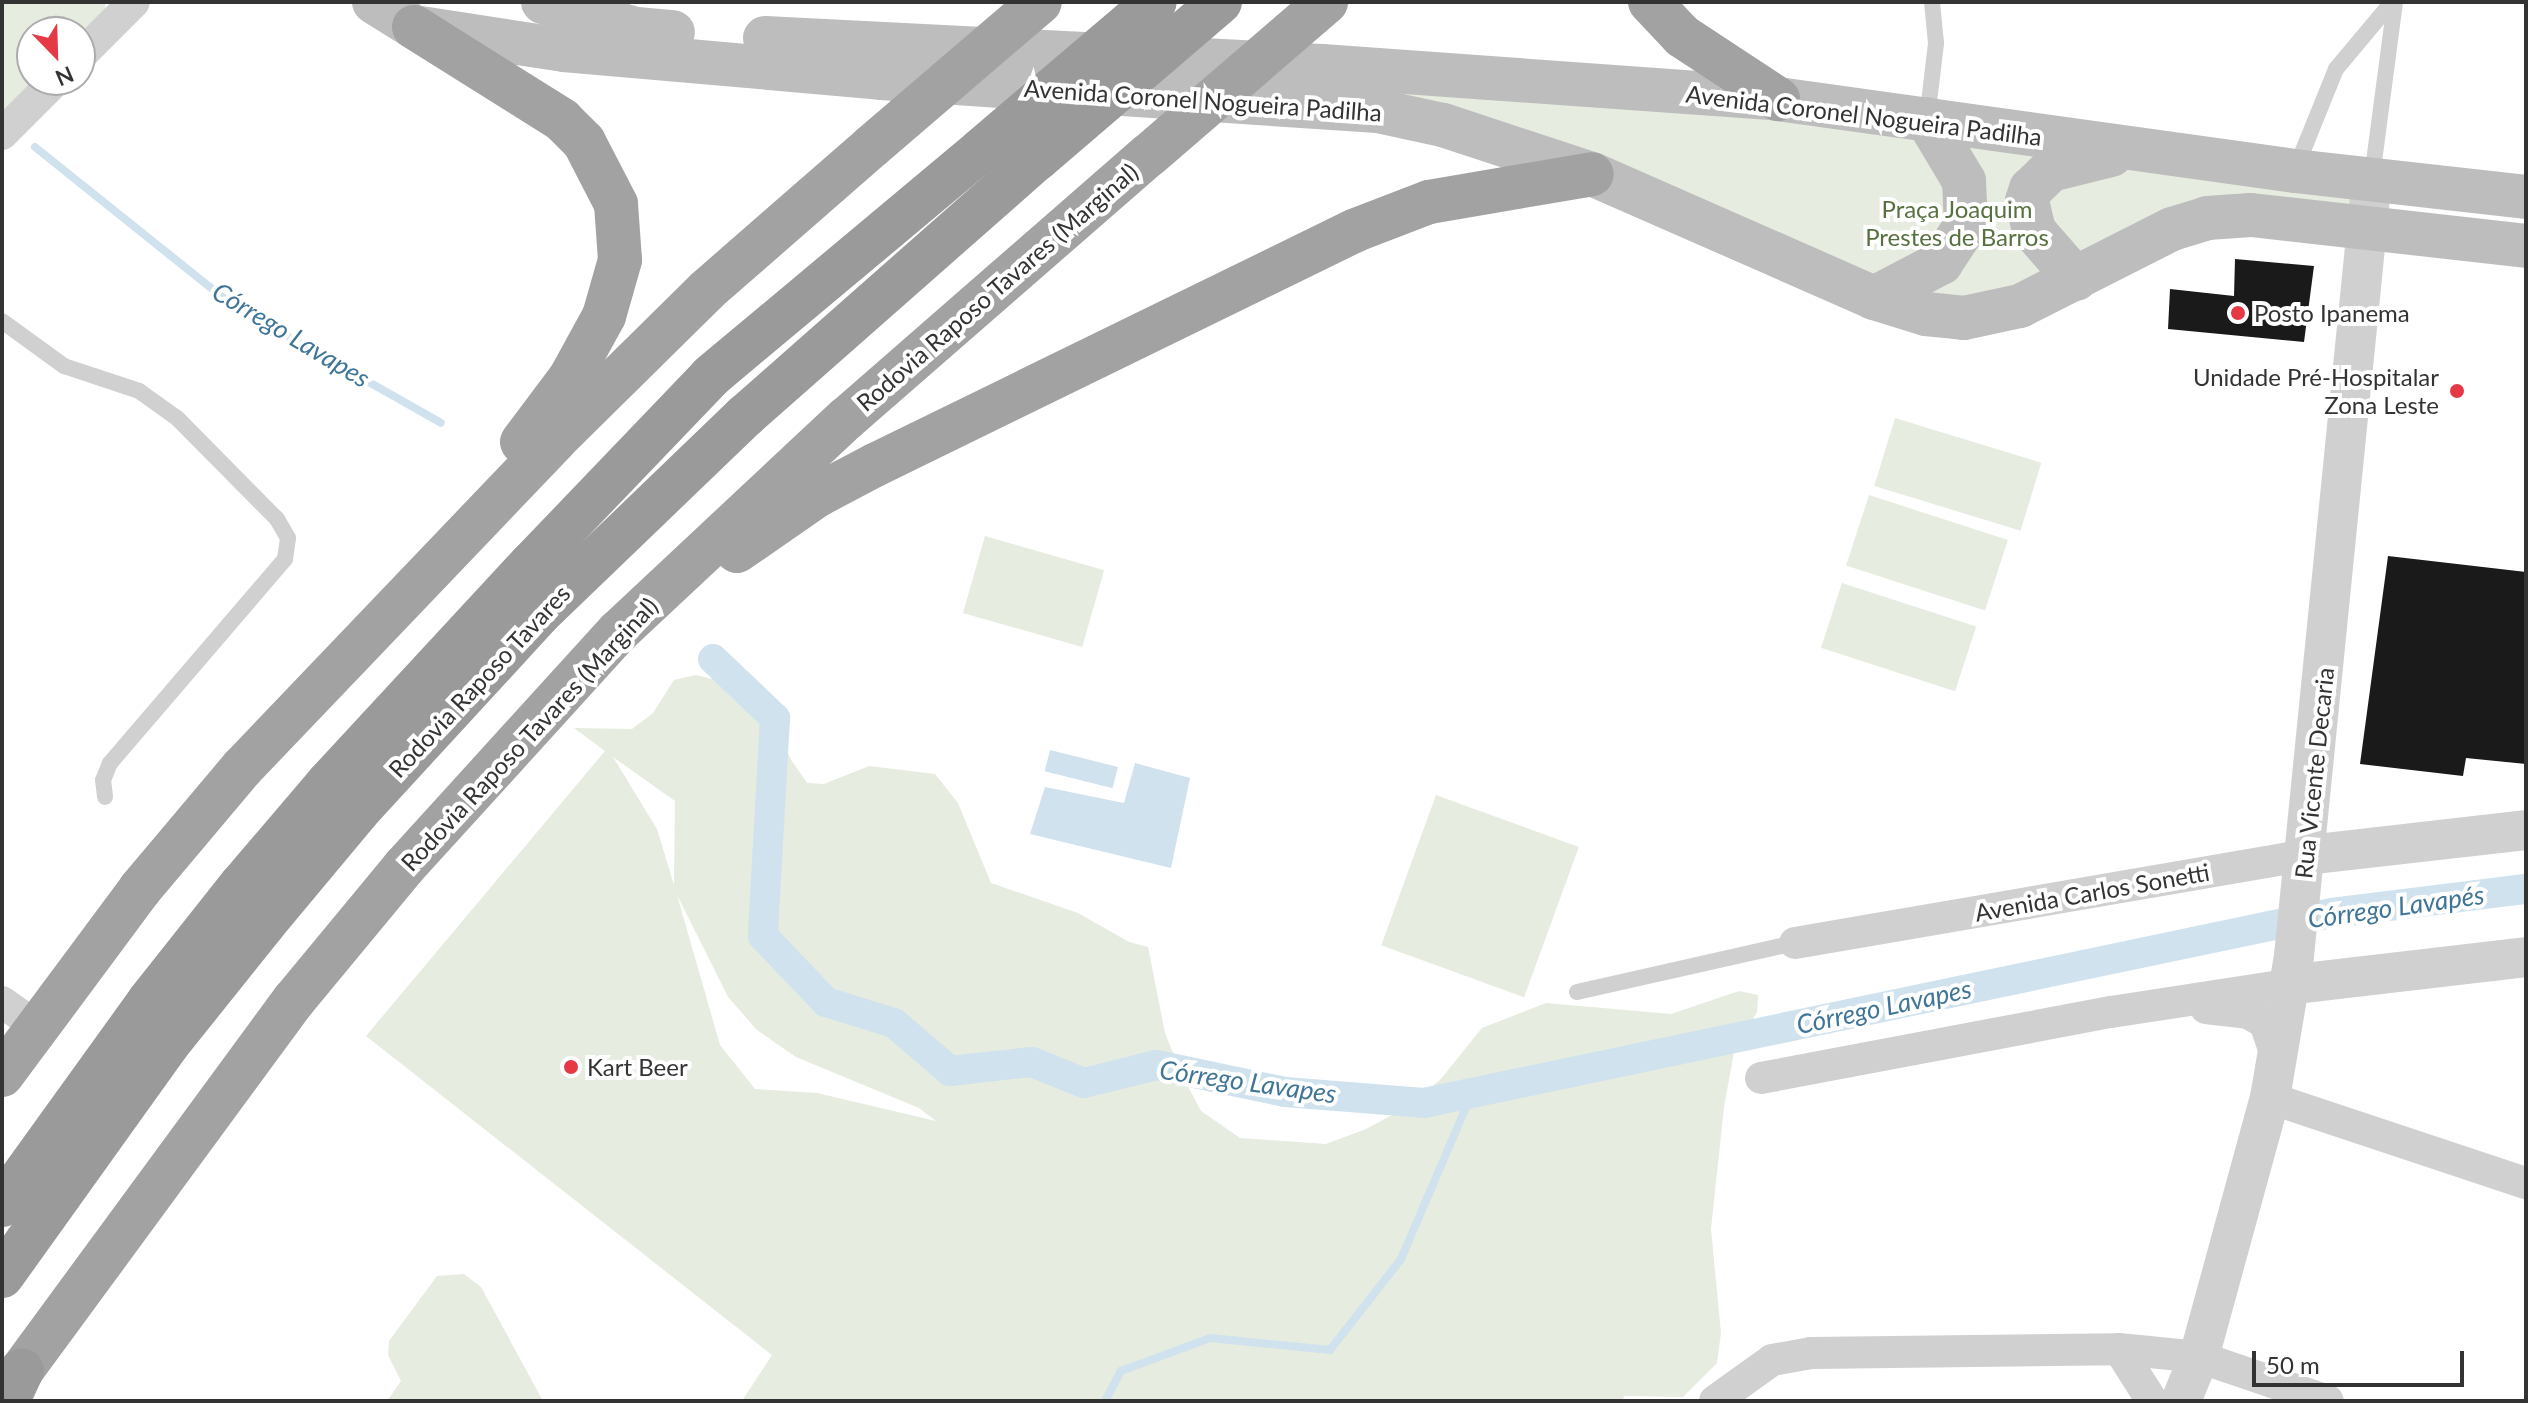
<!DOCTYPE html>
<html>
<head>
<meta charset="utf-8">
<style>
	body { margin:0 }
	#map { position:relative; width:2528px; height:1403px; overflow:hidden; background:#fff; font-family:Lato,sans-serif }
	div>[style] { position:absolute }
	.green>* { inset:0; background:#e6ecdf; transform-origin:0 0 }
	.water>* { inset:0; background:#cfe2ee; transform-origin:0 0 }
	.stream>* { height:8px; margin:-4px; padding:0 4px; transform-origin:4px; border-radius:4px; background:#cfe2ee }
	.canal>* { height:30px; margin:-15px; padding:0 15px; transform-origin:15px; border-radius:15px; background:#cfe2ee }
	.building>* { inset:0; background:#1a1a1a }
	.service>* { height:16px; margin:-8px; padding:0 8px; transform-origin:8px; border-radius:8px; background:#d0d0d0 }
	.minor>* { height:32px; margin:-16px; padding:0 16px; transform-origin:16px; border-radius:16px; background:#d0d0d0 }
	.tertiary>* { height:40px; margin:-20px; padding:0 20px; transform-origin:20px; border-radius:20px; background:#d0d0d0 }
	.secondary>* { height:44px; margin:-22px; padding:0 22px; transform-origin:22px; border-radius:22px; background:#bdbdbd }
	.trunk>* { height:44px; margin:-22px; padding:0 22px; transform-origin:22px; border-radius:22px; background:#a2a2a2 }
	.motorway>* { height:44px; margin:-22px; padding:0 22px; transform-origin:22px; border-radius:22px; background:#9a9a9a }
	.trunk-bridge>* { height:44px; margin:-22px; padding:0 22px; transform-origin:22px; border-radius:22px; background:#a2a2a2 }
	.motorway-bridge>* { height:44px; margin:-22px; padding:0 22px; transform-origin:22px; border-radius:22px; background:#9a9a9a }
	.dots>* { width:22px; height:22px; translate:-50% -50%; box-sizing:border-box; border:4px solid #fff; border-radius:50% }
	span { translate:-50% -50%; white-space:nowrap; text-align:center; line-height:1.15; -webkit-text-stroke:8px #fff; paint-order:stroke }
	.street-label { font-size:24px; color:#333 }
	.park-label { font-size:24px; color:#56703f }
	.poi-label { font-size:24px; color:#333 }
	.left { translate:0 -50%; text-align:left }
	.right { translate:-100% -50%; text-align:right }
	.water-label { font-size:26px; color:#3f7597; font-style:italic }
	.frame { position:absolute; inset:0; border:4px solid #333; pointer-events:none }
	.north { position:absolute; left:16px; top:16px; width:80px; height:80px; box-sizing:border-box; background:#fff; border:2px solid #adadad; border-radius:50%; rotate:157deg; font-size:22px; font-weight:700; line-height:32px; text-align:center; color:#333 }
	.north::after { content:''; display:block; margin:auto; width:28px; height:36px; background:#e63946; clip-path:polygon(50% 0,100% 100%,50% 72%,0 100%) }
	.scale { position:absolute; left:2252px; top:1351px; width:212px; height:36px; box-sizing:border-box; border:4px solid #333; border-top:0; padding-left:10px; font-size:24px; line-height:28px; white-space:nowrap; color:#333; -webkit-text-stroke:6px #fff; paint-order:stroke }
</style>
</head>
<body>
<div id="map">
	<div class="green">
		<div style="clip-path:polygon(2px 2px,105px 2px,106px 14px,80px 39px,80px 32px,32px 32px,32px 80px,38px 80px,2px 115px)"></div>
		<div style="clip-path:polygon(1275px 76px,1710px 105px,2360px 193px,2357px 210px,2291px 203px,2035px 282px,1946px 303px)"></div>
		<div style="left:1895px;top:418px;width:153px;height:71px;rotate:17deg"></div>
		<div style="left:1869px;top:495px;width:146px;height:74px;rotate:18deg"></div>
		<div style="left:985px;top:536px;width:124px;height:80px;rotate:16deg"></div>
		<div style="left:1842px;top:583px;width:141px;height:68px;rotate:18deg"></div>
		<div style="clip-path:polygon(evenodd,747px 671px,763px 691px,790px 758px,807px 783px,824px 784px,869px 766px,935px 774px,958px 803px,991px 883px,1078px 913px,1129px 942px,1148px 947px,1165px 1033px,1181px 1073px,1201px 1111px,1240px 1138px,1326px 1144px,1366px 1129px,1405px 1108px,1440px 1080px,1482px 1028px,1546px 1003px,1671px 1014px,1739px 991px,1758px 995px,1757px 1012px,1734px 1052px,1724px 1107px,1711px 1229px,1721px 1333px,1717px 1363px,1683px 1397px,1625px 1396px,1621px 1401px,742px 1401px,772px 1355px,366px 1036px,605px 751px,574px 728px,632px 729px,653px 713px,674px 680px,696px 675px,733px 684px,747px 671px,613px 757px,675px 801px,674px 885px,657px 829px,613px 757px,747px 671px,677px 895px,728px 997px,757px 1030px,796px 1057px,919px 1108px,936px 1121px,817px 1093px,755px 1089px,720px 1045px,677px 895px)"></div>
		<div style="left:1436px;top:795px;width:152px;height:160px;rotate:20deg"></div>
		<div style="clip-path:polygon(464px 1274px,481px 1287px,543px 1401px,387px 1401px,401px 1381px,388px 1355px,389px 1341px,437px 1276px)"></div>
	</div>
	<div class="water">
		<div style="left:1050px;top:750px;width:70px;height:22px;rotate:14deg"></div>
		<div style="clip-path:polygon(1135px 763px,1190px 778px,1171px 868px,1030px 834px,1045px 787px,1124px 803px)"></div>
	</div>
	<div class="stream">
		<div style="left:35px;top:147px;width:251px;rotate:38.7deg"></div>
		<div style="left:231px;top:304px;width:241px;rotate:29.5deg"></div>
		<div style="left:1105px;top:1401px;width:34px;rotate:-62deg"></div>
		<div style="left:1121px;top:1371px;width:95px;rotate:-20.3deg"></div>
		<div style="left:1210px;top:1338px;width:121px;rotate:5.7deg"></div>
		<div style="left:1330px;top:1350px;width:115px;rotate:-52deg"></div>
		<div style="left:1401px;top:1259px;width:183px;rotate:-66.8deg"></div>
	</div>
	<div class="canal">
		<div style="left:713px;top:659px;width:86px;rotate:43.6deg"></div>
		<div style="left:775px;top:718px;width:218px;rotate:93.2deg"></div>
		<div style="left:763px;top:936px;width:91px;rotate:46.3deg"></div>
		<div style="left:826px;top:1002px;width:71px;rotate:17.2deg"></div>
		<div style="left:894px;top:1023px;width:74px;rotate:40.6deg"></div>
		<div style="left:950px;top:1071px;width:82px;rotate:-6.3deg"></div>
		<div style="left:1032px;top:1062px;width:56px;rotate:22deg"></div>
		<div style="left:1084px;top:1083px;width:74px;rotate:-14deg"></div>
		<div style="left:1156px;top:1065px;width:132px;rotate:11.8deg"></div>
		<div style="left:1285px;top:1092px;width:139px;rotate:4.5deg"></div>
		<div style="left:1424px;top:1103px;width:928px;rotate:-11.82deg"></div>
		<div style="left:2332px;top:913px;width:195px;rotate:-7.1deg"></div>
	</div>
	<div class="building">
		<div style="clip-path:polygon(2235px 259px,2314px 266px,2304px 342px,2168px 329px,2170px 289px,2234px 296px)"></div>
		<div style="clip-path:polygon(2388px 556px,2526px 572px,2526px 764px,2466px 758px,2463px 776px,2360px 764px)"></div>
	</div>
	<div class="service">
		<div style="left:1927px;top:119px;width:77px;rotate:-83.2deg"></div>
		<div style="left:1936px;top:43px;width:41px;rotate:-95.6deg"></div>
		<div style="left:2296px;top:168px;width:107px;rotate:-68deg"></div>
		<div style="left:2336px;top:69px;width:87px;rotate:-50.1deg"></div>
		<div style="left:2372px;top:177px;width:177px;rotate:-82.5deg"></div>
		<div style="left:2px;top:321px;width:77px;rotate:36deg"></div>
		<div style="left:64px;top:366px;width:79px;rotate:18.4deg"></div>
		<div style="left:139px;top:391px;width:47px;rotate:35.4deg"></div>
		<div style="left:177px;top:418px;width:142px;rotate:45.3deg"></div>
		<div style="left:277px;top:519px;width:22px;rotate:60deg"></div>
		<div style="left:288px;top:538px;width:21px;rotate:98deg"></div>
		<div style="left:285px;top:559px;width:269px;rotate:130.6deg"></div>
		<div style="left:110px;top:763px;width:18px;rotate:112deg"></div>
		<div style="left:103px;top:780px;width:17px;rotate:83deg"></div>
		<div style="left:1577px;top:992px;width:223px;rotate:-12.7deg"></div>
	</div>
	<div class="minor">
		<div style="left:80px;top:56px;width:76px;rotate:-45deg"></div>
		<div style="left:2px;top:134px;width:76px;rotate:-45deg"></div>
		<div style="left:1795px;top:943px;width:520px;rotate:-9.75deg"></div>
		<div style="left:2px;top:1002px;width:42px;rotate:35.2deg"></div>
		<div style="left:2206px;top:1008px;width:42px;rotate:6.8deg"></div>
		<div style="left:2248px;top:1013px;width:20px;rotate:30deg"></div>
		<div style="left:2265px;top:1023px;width:36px;rotate:71deg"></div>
		<div style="left:1761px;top:1078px;width:356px;rotate:-10.7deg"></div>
		<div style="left:2111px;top:1012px;width:179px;rotate:-8.7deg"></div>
		<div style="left:2270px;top:1098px;width:270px;rotate:18.4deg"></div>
		<div style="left:2119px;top:1349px;width:62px;rotate:57.6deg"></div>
		<div style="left:1715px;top:1401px;width:70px;rotate:-35.7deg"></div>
		<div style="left:1772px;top:1360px;width:40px;rotate:-10deg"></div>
		<div style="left:1811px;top:1353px;width:308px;rotate:-0.7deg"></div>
		<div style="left:2119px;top:1349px;width:80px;rotate:5.7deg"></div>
		<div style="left:2199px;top:1357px;width:136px;rotate:18.8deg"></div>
	</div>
	<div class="tertiary">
		<div style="left:2307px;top:855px;width:220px;rotate:-6.5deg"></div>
		<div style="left:2288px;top:985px;width:240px;rotate:-6.7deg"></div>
		<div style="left:2181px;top:1401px;width:48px;rotate:-67.8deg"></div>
		<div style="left:2199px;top:1357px;width:269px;rotate:-74.7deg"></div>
		<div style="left:2270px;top:1098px;width:144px;rotate:-80.4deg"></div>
		<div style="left:2294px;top:956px;width:783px;rotate:-84.28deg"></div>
	</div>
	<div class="secondary">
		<div style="left:374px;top:2px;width:47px;rotate:32deg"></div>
		<div style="left:414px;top:27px;width:152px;rotate:8.7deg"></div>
		<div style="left:564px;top:50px;width:318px;rotate:5deg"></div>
		<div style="left:881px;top:78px;width:498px;rotate:3.8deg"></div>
		<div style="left:1378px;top:111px;width:66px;rotate:12.2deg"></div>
		<div style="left:1443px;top:125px;width:157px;rotate:18.2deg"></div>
		<div style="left:1592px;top:174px;width:308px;rotate:23.7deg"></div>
		<div style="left:1874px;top:298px;width:54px;rotate:17.1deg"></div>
		<div style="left:1926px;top:314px;width:38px;rotate:6deg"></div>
		<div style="left:1964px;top:318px;width:57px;rotate:-12.1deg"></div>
		<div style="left:2020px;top:306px;width:170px;rotate:-26.9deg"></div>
		<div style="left:2172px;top:229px;width:37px;rotate:-17deg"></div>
		<div style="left:2207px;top:218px;width:44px;rotate:-3.9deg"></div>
		<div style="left:2251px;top:215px;width:277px;rotate:6.4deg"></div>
		<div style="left:543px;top:2px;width:97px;rotate:16.2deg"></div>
		<div style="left:636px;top:29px;width:37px;rotate:5deg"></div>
		<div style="left:765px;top:38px;width:558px;rotate:2.88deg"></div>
		<div style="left:1322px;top:66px;width:457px;rotate:4.1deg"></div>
		<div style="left:1778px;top:99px;width:522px;rotate:7.93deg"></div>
		<div style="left:2295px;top:171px;width:232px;rotate:6.4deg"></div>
		<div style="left:2076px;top:279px;width:64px;rotate:-131.2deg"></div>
		<div style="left:2034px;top:231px;width:31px;rotate:-103deg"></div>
		<div style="left:2027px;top:201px;width:13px;rotate:-72deg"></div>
		<div style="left:2031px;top:189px;width:28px;rotate:-44deg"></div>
		<div style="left:2051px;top:170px;width:62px;rotate:-14deg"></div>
		<div style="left:1874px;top:298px;width:76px;rotate:-27.6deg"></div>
		<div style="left:1941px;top:263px;width:45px;rotate:-56.7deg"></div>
		<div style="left:1966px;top:225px;width:44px;rotate:-92.6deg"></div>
		<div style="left:1964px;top:181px;width:72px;rotate:-120.8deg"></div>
	</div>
	<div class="trunk">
		<div style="left:1650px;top:2px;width:47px;rotate:46.7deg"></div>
		<div style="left:1682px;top:36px;width:115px;rotate:33.3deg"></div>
		<div style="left:414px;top:27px;width:175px;rotate:32.1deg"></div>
		<div style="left:562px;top:120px;width:31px;rotate:45deg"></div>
		<div style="left:584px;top:142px;width:70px;rotate:62.7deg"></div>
		<div style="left:616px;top:204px;width:56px;rotate:85.9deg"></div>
		<div style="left:620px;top:260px;width:58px;rotate:105.9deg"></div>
		<div style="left:604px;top:316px;width:71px;rotate:118.7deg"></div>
		<div style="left:570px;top:378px;width:80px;rotate:126.9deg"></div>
		<div style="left:737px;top:551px;width:98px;rotate:-34.7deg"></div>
		<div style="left:818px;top:495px;width:64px;rotate:-27.8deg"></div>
		<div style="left:875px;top:465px;width:535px;rotate:-26.04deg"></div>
		<div style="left:1356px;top:230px;width:78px;rotate:-21deg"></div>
		<div style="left:1429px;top:202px;width:165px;rotate:-9.7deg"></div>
		<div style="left:2px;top:1075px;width:232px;rotate:-53.4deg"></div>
		<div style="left:140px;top:889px;width:158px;rotate:-49.9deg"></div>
		<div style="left:242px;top:768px;width:452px;rotate:-46.3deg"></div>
		<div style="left:554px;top:441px;width:215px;rotate:-44.6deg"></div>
		<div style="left:707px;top:290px;width:219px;rotate:-41.1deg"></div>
		<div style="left:8px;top:1401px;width:34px;rotate:-66deg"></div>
		<div style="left:22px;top:1370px;width:459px;rotate:-53.7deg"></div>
		<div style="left:294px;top:1000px;width:173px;rotate:-50.4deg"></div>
		<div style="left:404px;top:867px;width:319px;rotate:-47.7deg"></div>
		<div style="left:619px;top:631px;width:312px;rotate:-43.1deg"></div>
		<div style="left:847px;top:418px;width:400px;rotate:-41.1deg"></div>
	</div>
	<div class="motorway">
		<div style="left:2px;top:1205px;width:251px;rotate:-54.2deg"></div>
		<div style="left:149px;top:1001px;width:148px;rotate:-51.6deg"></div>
		<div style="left:241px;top:885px;width:134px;rotate:-49.5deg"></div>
		<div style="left:328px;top:783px;width:299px;rotate:-47.2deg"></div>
		<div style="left:531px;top:564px;width:260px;rotate:-46.2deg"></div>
		<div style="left:711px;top:376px;width:352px;rotate:-39.9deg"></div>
		<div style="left:2px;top:1276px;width:285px;rotate:-54.4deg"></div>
		<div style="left:168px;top:1044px;width:154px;rotate:-51.3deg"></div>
		<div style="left:264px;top:924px;width:147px;rotate:-50.2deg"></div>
		<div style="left:358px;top:811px;width:265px;rotate:-47.4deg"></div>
		<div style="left:537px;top:616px;width:289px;rotate:-43.9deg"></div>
		<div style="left:745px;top:416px;width:389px;rotate:-41.4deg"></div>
		<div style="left:5px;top:1401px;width:35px;rotate:-61deg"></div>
	</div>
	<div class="trunk-bridge">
		<div style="left:872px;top:146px;width:221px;rotate:-40.6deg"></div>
		<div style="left:1149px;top:155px;width:234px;rotate:-40.8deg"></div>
	</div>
	<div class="motorway-bridge">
		<div style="left:981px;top:150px;width:228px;rotate:-40.4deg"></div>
		<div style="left:1037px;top:159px;width:241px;rotate:-40.6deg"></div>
	</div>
	<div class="dots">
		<div style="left:2238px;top:313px;background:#e63946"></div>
		<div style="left:2457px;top:391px;background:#e63946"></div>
		<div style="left:571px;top:1067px;background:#e63946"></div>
	</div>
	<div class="street-label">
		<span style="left:1203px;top:100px;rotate:4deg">Avenida Coronel Nogueira Padilha</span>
		<span style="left:1864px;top:115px;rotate:7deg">Avenida Coronel Nogueira Padilha</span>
		<span style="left:997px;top:287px;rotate:-41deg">Rodovia Raposo Tavares (Marginal)</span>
		<span style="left:479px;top:681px;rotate:-47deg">Rodovia Raposo Tavares</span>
		<span style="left:529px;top:734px;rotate:-47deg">Rodovia Raposo Tavares (Marginal)</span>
		<span style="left:2314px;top:773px;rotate:-84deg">Rua Vicente Decaria</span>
		<span style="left:2092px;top:892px;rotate:-10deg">Avenida Carlos Sonetti</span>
	</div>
	<div class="park-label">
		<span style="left:1957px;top:223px">Praça Joaquim<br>Prestes de Barros</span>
	</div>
	<div class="poi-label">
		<span class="left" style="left:2254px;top:313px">Posto Ipanema</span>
		<span class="right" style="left:2439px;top:391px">Unidade Pré-Hospitalar<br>Zona Leste</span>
		<span class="left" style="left:587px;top:1067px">Kart Beer</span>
	</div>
	<div class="water-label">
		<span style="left:291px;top:335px;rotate:31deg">Córrego Lavapes</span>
		<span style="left:2396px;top:907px;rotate:-8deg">Córrego Lavapés</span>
		<span style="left:1884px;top:1007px;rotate:-12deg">Córrego Lavapes</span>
		<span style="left:1248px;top:1082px;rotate:8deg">Córrego Lavapes</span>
	</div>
	<div class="frame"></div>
	<div class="north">N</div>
	<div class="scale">50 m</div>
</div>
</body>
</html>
